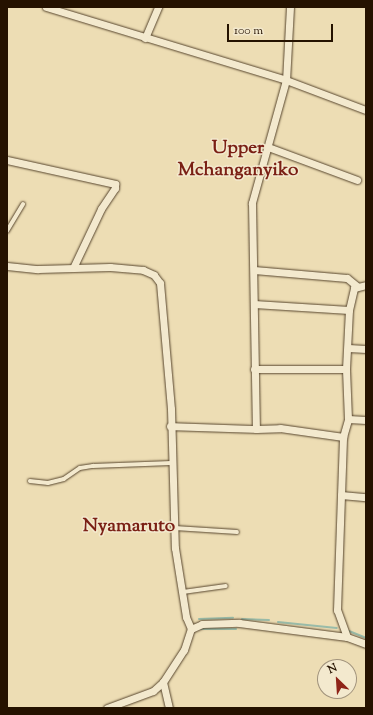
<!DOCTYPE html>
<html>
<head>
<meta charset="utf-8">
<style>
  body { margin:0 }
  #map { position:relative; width:373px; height:715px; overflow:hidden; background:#edddb4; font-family:"Sorts Mill Goudy",serif }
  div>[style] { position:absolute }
  .stream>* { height:2px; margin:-1px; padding:0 1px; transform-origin:1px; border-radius:1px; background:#9abca9 }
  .roads { filter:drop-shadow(0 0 1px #57452d) drop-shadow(0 0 1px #57452d) }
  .service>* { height:3.5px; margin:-1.75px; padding:0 1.75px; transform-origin:1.75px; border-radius:1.75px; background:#f3e9ce }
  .minor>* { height:7px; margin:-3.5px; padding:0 3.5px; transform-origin:3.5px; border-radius:3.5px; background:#f3e9ce }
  span { translate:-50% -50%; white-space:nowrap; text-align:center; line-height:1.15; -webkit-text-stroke:3px #f3e9ce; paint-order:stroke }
  .quarter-label { font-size:19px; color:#7a1f14; font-weight:700 }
  .frame { position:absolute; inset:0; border:8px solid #251200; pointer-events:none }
  .north { position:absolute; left:317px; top:659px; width:40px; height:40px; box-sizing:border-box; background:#f3e9ce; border:1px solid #a1937c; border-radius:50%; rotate:335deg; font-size:11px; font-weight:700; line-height:16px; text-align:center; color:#251200 }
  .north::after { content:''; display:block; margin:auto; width:14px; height:18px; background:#8f2418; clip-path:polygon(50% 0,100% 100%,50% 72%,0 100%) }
  .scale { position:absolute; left:227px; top:24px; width:106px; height:18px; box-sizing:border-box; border:2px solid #251200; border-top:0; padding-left:5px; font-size:12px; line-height:14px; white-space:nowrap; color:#251200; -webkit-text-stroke:3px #f3e9ce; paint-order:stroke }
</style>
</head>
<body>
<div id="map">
  <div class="stream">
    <i style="left:199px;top:619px;width:34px;rotate:-2deg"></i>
    <i style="left:242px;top:619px;width:27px;rotate:2deg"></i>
    <i style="left:278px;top:622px;width:59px;rotate:5.8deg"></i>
    <i style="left:200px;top:629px;width:36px"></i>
    <i style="left:349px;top:631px;width:18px;rotate:22deg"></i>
  </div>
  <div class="roads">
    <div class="service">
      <i style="left:7px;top:231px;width:31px;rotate:-59deg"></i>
      <i style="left:30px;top:481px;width:18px;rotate:6deg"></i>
      <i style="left:48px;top:483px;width:16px;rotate:-14deg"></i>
      <i style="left:64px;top:479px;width:19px;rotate:-35deg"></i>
      <i style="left:80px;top:468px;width:13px;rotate:-9deg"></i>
      <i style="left:93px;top:466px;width:78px;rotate:-2.2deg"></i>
      <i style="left:175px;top:528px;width:62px;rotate:3.7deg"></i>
      <i style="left:183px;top:592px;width:43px;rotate:-7.9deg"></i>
    </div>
    <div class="minor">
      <i style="left:46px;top:7px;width:251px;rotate:16.9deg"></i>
      <i style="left:286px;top:80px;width:85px;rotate:20.6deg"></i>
      <i style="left:290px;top:7px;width:73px;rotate:93.1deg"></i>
      <i style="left:286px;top:80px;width:128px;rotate:105.5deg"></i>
      <i style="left:252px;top:203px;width:226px;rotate:89deg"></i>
      <i style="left:256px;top:429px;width:24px;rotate:-2deg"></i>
      <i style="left:280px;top:428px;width:64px;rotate:8.1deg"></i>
      <i style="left:145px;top:38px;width:34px;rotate:-67deg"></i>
      <i style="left:268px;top:147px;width:95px;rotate:20.3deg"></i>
      <i style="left:7px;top:160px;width:111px;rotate:12.5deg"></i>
      <i style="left:115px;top:184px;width:4px;rotate:90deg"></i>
      <i style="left:115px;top:188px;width:25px;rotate:124deg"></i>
      <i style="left:101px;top:209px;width:65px;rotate:115.4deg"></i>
      <i style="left:7px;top:266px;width:31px;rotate:6deg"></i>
      <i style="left:38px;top:269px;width:72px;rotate:-1.6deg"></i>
      <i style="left:110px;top:267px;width:33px;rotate:5deg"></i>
      <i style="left:143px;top:270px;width:12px;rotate:24deg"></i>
      <i style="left:154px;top:275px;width:10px;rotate:53deg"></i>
      <i style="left:160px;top:283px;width:126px;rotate:85deg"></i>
      <i style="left:171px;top:409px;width:139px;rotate:88.4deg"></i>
      <i style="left:175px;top:548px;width:70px;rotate:80.9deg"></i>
      <i style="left:186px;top:617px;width:13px;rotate:67deg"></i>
      <i style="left:254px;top:270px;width:93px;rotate:4.9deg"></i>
      <i style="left:347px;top:278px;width:13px;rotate:39deg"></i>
      <i style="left:254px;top:304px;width:95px;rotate:3.6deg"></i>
      <i style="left:349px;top:310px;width:23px;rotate:-77deg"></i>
      <i style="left:354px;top:288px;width:12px;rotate:-14deg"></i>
      <i style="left:348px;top:348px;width:18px;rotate:3deg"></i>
      <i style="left:254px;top:369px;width:92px"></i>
      <i style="left:348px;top:419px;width:50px;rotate:-92.3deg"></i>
      <i style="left:346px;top:369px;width:59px;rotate:-87.1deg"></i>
      <i style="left:170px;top:426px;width:86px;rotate:2deg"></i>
      <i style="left:341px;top:495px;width:25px;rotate:5deg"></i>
      <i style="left:347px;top:637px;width:29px;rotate:-110deg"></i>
      <i style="left:337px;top:610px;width:173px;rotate:-88deg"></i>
      <i style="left:343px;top:437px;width:19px;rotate:-74deg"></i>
      <i style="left:348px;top:419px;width:18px;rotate:3deg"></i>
      <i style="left:163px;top:682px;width:27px;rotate:77deg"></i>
      <i style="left:107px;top:708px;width:49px;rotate:-20.3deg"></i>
      <i style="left:153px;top:691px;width:13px;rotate:-42deg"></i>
      <i style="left:163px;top:682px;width:38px;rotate:-57deg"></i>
      <i style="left:184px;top:650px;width:22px;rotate:-72deg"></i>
      <i style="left:191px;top:629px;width:12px;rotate:-24deg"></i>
      <i style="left:202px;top:624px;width:37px;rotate:-2deg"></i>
      <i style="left:239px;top:623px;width:109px;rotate:7.4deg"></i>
      <i style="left:347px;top:637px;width:20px;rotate:20deg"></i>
    </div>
  </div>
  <div class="quarter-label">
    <span style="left:238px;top:160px">Upper<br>Mchanganyiko</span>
    <span style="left:129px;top:527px">Nyamaruto</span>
  </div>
  <div class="frame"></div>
  <div class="north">N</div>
  <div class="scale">100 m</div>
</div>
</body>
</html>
